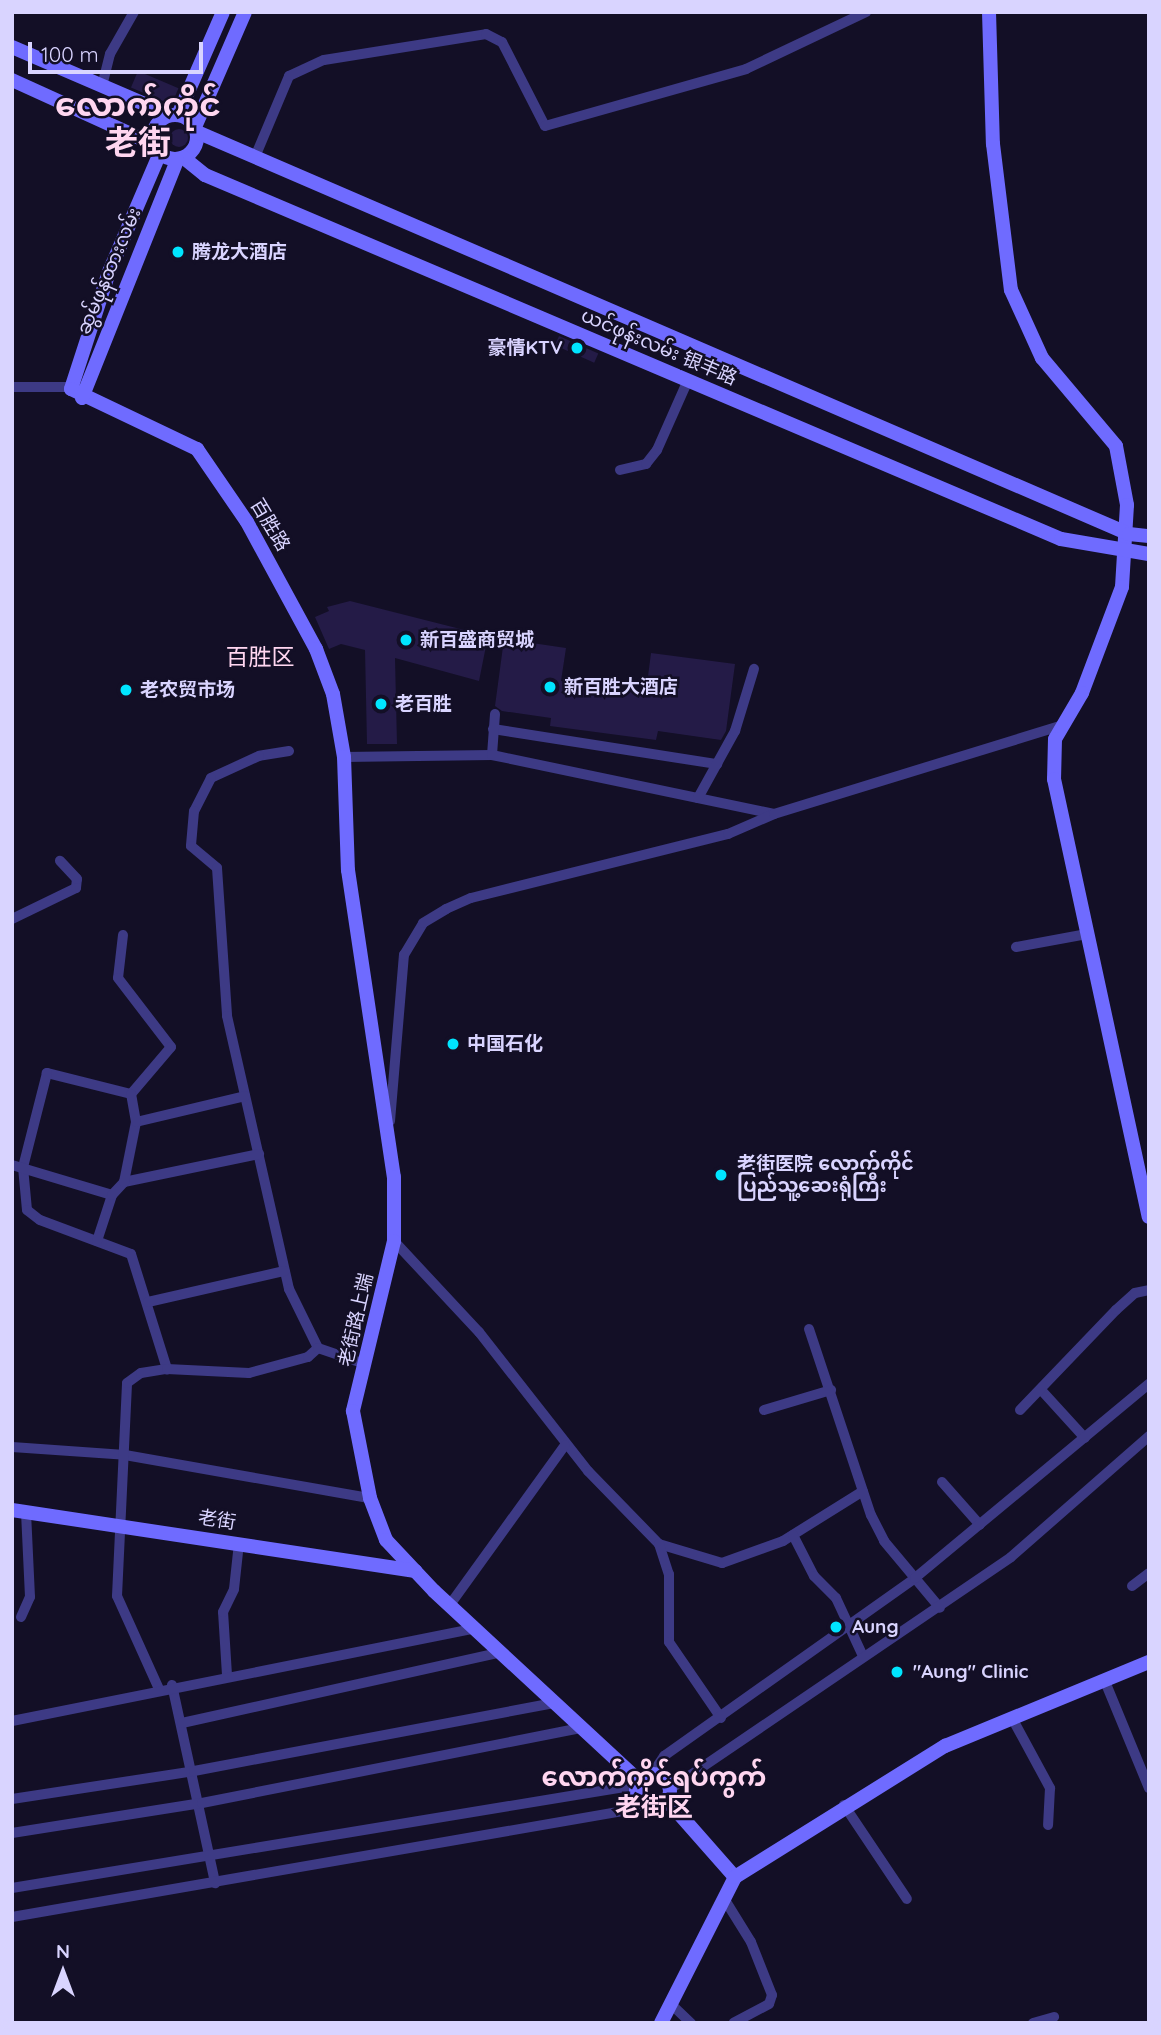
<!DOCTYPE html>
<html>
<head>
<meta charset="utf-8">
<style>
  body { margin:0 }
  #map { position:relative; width:1161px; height:2035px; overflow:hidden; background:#130f26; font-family:Quicksand,"Noto Sans SC","Noto Sans Myanmar",sans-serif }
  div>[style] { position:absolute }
  .building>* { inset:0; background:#241b47; transform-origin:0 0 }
  .round { border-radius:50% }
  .street>* { height:10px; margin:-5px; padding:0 5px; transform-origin:5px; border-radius:5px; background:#3d3a85 }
  .secondary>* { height:14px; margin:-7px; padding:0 7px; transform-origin:7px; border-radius:7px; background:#6f6bff }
  .secondary>.ring { margin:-7px; padding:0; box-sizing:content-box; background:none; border:14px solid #6f6bff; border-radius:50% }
  .dots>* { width:19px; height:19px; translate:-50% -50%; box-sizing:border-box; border:4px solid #130f26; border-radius:50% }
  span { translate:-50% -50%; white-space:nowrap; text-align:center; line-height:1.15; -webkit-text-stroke:5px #130f26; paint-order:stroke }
  .poi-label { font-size:19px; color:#d9d4ff; font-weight:700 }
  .left { translate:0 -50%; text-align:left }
  .right { translate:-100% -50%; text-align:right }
  .street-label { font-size:19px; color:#d9d4ff }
  .quarter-label { font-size:23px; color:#ffd6f0 }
  .district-label { font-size:26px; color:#ffd6f0; font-weight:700 }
  .town-label { font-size:33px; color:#ffd6f0; font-weight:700 }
  .frame { position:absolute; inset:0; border:14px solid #d9d4ff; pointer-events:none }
  .north { position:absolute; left:28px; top:1937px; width:70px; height:70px; -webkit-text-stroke:5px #130f26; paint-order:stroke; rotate:0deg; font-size:19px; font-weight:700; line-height:28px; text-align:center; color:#d9d4ff }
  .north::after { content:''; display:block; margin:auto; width:24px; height:32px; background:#d9d4ff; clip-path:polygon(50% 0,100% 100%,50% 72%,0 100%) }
  .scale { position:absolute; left:28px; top:42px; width:175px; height:32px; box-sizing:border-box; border:4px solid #d9d4ff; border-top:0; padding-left:9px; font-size:21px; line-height:24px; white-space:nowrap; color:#d9d4ff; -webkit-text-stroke:5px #130f26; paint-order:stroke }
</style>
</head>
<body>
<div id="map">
  <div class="building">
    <i style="left:138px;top:71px;width:44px;height:18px;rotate:23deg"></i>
    <i class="round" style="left:170px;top:129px;width:18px;height:18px"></i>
    <i style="left:559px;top:336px;width:43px;height:10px;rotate:24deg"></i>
    <i style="clip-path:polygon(350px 601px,488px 636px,479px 681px,395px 658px,397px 744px,367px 744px,365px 650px,341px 644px,329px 649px,315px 617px,329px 611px,327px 607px)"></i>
    <i style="clip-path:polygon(504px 639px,566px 648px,561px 681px,646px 692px,651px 653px,735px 664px,726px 731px,721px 740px,658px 731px,656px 740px,550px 726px,551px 718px,502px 711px,495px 706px)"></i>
  </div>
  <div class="street">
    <i style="left:102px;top:86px;width:33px;rotate:-76deg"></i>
    <i style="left:110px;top:54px;width:48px;rotate:-60.3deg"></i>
    <i style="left:255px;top:157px;width:88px;rotate:-67.2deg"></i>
    <i style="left:289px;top:76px;width:38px;rotate:-25deg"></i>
    <i style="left:324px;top:60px;width:164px;rotate:-9.1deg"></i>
    <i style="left:486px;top:34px;width:18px;rotate:27deg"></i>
    <i style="left:502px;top:42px;width:94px;rotate:62.9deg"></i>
    <i style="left:545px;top:126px;width:209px;rotate:-15.8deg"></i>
    <i style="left:746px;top:69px;width:133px;rotate:-25.4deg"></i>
    <i style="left:12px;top:387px;width:64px"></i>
    <i style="left:620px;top:470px;width:27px;rotate:-13deg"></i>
    <i style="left:646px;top:464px;width:18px;rotate:-52deg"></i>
    <i style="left:657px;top:450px;width:77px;rotate:-66.1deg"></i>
    <i style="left:493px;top:729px;width:227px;rotate:8.9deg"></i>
    <i style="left:289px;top:751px;width:30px;rotate:171deg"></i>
    <i style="left:259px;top:756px;width:53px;rotate:155.4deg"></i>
    <i style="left:211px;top:778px;width:37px;rotate:117deg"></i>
    <i style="left:194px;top:811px;width:35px;rotate:95deg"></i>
    <i style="left:191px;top:846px;width:34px;rotate:40deg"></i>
    <i style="left:217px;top:868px;width:148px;rotate:86.1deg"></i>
    <i style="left:227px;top:1016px;width:280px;rotate:77.2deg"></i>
    <i style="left:289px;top:1289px;width:66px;rotate:63.8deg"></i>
    <i style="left:492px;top:755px;width:41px;rotate:-85.8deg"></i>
    <i style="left:344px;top:757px;width:148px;rotate:-0.8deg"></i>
    <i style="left:492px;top:755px;width:288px;rotate:11.8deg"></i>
    <i style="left:698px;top:798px;width:77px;rotate:-61.1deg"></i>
    <i style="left:735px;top:731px;width:65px;rotate:-73deg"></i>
    <i style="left:12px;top:919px;width:71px;rotate:-25.8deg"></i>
    <i style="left:76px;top:888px;width:9px;rotate:-84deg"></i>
    <i style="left:77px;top:879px;width:25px;rotate:-133deg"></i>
    <i style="left:123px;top:935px;width:43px;rotate:96.6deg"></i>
    <i style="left:118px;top:978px;width:87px;rotate:52.5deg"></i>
    <i style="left:171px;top:1047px;width:62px;rotate:130.4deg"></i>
    <i style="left:1016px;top:947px;width:72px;rotate:-10.4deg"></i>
    <i style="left:131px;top:1094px;width:87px;rotate:-166deg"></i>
    <i style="left:47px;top:1073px;width:97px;rotate:104.3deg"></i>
    <i style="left:23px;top:1167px;width:43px;rotate:84.7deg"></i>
    <i style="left:27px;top:1210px;width:16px;rotate:38deg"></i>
    <i style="left:40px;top:1220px;width:97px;rotate:20.5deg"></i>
    <i style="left:131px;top:1254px;width:121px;rotate:72.6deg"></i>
    <i style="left:390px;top:1121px;width:167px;rotate:-85.2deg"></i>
    <i style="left:404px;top:955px;width:37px;rotate:-59deg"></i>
    <i style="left:423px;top:923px;width:27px;rotate:-31deg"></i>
    <i style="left:446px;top:909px;width:27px;rotate:-24deg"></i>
    <i style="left:471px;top:898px;width:265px;rotate:-14deg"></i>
    <i style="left:728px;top:834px;width:50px;rotate:-23.5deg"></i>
    <i style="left:774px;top:814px;width:299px;rotate:-17.1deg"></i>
    <i style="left:136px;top:1122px;width:112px;rotate:-13.4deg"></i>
    <i style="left:12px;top:1165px;width:104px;rotate:16.7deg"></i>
    <i style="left:124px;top:1182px;width:138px;rotate:-11.7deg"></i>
    <i style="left:97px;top:1241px;width:48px;rotate:-71.9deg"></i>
    <i style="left:112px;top:1195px;width:18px;rotate:-47deg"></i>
    <i style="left:124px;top:1182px;width:61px;rotate:-78.7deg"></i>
    <i style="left:136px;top:1122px;width:28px;rotate:-100deg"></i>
    <i style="left:394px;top:1241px;width:125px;rotate:47deg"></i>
    <i style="left:479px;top:1332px;width:177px;rotate:51.9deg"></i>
    <i style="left:588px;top:1471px;width:102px;rotate:45.8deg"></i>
    <i style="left:659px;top:1544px;width:66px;rotate:16.8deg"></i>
    <i style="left:722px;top:1563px;width:65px;rotate:-19.8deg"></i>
    <i style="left:783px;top:1541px;width:94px;rotate:-32deg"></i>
    <i style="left:148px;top:1302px;width:140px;rotate:-12.8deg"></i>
    <i style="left:809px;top:1329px;width:196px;rotate:71.6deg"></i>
    <i style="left:871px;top:1515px;width:29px;rotate:63deg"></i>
    <i style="left:884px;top:1541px;width:87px;rotate:50.1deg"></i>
    <i style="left:1043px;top:1392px;width:62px;rotate:47.6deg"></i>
    <i style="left:764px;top:1410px;width:70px;rotate:-16.6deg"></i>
    <i style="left:1020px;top:1410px;width:139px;rotate:-46.2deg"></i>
    <i style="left:1116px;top:1310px;width:25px;rotate:-42deg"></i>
    <i style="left:1135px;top:1293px;width:14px;rotate:-12deg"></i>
    <i style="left:12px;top:1447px;width:113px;rotate:4deg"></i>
    <i style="left:125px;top:1455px;width:249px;rotate:10deg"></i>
    <i style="left:942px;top:1482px;width:57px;rotate:48.5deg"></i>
    <i style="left:793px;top:1535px;width:46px;rotate:62.9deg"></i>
    <i style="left:814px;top:1576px;width:31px;rotate:45deg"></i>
    <i style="left:836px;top:1598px;width:62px;rotate:65.1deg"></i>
    <i style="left:659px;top:1544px;width:32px;rotate:72deg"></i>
    <i style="left:669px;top:1574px;width:68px;rotate:90deg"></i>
    <i style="left:669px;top:1642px;width:92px;rotate:55.6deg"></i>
    <i style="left:1132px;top:1586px;width:21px;rotate:-37deg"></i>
    <i style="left:449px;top:1606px;width:198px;rotate:-54.2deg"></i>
    <i style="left:21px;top:1617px;width:22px;rotate:-66deg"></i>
    <i style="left:30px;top:1597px;width:85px;rotate:-92.7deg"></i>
    <i style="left:227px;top:1675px;width:63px;rotate:-93.6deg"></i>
    <i style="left:223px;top:1612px;width:25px;rotate:-64deg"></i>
    <i style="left:234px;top:1589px;width:46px;rotate:-83.8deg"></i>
    <i style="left:1104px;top:1679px;width:118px;rotate:67.6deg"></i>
    <i style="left:172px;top:1685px;width:203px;rotate:77.7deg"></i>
    <i style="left:159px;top:1689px;width:102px;rotate:-114.3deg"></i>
    <i style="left:117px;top:1596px;width:213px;rotate:-87.3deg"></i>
    <i style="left:127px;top:1383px;width:17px;rotate:-36deg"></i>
    <i style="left:141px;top:1373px;width:26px;rotate:-9deg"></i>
    <i style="left:167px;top:1369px;width:82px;rotate:2.8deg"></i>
    <i style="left:249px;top:1373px;width:61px;rotate:-15.2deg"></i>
    <i style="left:308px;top:1357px;width:13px;rotate:-42deg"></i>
    <i style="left:318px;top:1348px;width:50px;rotate:18.8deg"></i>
    <i style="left:1012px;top:1718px;width:80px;rotate:61.5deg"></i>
    <i style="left:1050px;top:1788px;width:37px;rotate:93deg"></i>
    <i style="left:12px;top:1721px;width:471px;rotate:-11.3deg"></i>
    <i style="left:182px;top:1723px;width:324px;rotate:-12.5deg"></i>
    <i style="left:652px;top:1774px;width:22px;rotate:-56deg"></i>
    <i style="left:664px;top:1756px;width:308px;rotate:-35.3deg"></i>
    <i style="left:915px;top:1578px;width:304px;rotate:-39.7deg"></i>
    <i style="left:670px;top:1789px;width:412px;rotate:-34.2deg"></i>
    <i style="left:1011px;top:1557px;width:184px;rotate:-41.2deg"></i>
    <i style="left:12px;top:1799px;width:184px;rotate:-8.7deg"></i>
    <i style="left:194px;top:1771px;width:365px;rotate:-10.7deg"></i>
    <i style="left:844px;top:1805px;width:113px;rotate:56.2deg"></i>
    <i style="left:12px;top:1833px;width:192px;rotate:-9deg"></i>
    <i style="left:202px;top:1803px;width:386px;rotate:-11.2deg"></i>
    <i style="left:12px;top:1888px;width:633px;rotate:-9.36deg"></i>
    <i style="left:725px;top:1900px;width:49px;rotate:58.2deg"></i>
    <i style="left:751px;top:1942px;width:57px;rotate:68.4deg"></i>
    <i style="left:772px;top:1995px;width:9px;rotate:108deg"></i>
    <i style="left:769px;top:2004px;width:40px;rotate:152deg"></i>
    <i style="left:12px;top:1917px;width:643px;rotate:-9.84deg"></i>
    <i style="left:671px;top:2004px;width:28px;rotate:44deg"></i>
    <i style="left:1033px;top:2023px;width:22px;rotate:-16deg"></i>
  </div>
  <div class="secondary">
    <i style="left:989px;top:12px;width:132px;rotate:88.3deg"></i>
    <i style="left:993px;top:144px;width:147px;rotate:83deg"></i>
    <i style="left:1011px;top:290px;width:75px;rotate:65.5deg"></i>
    <i style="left:1042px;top:358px;width:115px;rotate:49.9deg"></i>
    <i style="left:1116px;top:446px;width:60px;rotate:79.4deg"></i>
    <i style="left:1127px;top:505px;width:82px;rotate:93.5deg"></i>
    <i style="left:1122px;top:587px;width:113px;rotate:110.7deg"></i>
    <i style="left:1082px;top:693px;width:53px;rotate:120.4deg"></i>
    <i style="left:1055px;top:739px;width:40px;rotate:91.4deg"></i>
    <i style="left:1054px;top:779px;width:448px;rotate:77.8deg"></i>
    <i style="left:12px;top:47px;width:172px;rotate:23.3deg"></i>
    <i style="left:12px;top:80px;width:155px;rotate:24.4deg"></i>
    <i class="ring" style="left:153px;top:115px;width:30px;height:30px"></i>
    <i style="left:178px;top:115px;width:112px;rotate:-66.4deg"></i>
    <i style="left:195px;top:127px;width:125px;rotate:-66.5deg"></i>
    <i style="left:197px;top:132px;width:1015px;rotate:23.33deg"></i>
    <i style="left:1129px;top:534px;width:20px;rotate:6deg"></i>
    <i style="left:160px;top:153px;width:129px;rotate:113.2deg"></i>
    <i style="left:109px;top:272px;width:123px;rotate:108deg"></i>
    <i style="left:71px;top:389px;width:140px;rotate:25.5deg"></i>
    <i style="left:197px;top:449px;width:88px;rotate:55.6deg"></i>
    <i style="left:247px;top:522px;width:145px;rotate:61.5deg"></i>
    <i style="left:316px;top:649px;width:48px;rotate:69.3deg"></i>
    <i style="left:333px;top:694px;width:64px;rotate:80.1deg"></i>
    <i style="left:344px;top:757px;width:113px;rotate:88deg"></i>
    <i style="left:348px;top:870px;width:310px;rotate:81.5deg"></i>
    <i style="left:394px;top:1177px;width:64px;rotate:90deg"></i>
    <i style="left:394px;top:1241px;width:175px;rotate:103.6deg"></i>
    <i style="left:353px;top:1411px;width:89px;rotate:78.9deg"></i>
    <i style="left:370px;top:1498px;width:45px;rotate:69.1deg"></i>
    <i style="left:386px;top:1540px;width:70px;rotate:46.7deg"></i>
    <i style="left:434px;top:1591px;width:280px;rotate:42.8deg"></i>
    <i style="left:184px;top:158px;width:27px;rotate:39deg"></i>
    <i style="left:205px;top:175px;width:930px;rotate:23.04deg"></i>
    <i style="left:1061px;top:539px;width:89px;rotate:9.7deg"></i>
    <i style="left:82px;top:398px;width:256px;rotate:-68.2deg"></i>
    <i style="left:12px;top:1510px;width:408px;rotate:8.6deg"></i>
    <i class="ring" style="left:636px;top:1774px;width:20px;height:20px"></i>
    <i style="left:667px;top:1800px;width:103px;rotate:48.6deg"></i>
    <i style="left:661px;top:2023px;width:164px;rotate:-63.1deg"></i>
    <i style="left:735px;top:1877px;width:248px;rotate:-32deg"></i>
    <i style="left:945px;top:1746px;width:221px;rotate:-22.4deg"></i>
  </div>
  <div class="dots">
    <i style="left:178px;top:252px;background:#00e5ff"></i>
    <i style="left:577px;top:348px;background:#00e5ff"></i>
    <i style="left:406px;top:640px;background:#00e5ff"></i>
    <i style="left:550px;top:687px;background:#00e5ff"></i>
    <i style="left:126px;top:690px;background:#00e5ff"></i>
    <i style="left:381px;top:704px;background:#00e5ff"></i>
    <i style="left:453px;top:1044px;background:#00e5ff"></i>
    <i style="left:721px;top:1175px;background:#00e5ff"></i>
    <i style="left:836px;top:1627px;background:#00e5ff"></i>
    <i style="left:897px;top:1672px;background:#00e5ff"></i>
  </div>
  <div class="poi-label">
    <span class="left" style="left:192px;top:252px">腾龙大酒店</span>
    <span class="right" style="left:563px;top:348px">豪情KTV</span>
    <span class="left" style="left:420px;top:640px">新百盛商贸城</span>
    <span class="left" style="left:564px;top:687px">新百胜大酒店</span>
    <span class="left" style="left:140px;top:690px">老农贸市场</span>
    <span class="left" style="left:395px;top:704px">老百胜</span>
    <span class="left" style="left:467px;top:1044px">中国石化</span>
    <span class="left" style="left:737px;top:1175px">老街医院 လောက်ကိုင်<br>ပြည်သူ့ဆေးရုံကြီး</span>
    <span class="left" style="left:852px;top:1627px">Aung</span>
    <span class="left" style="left:913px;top:1672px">"Aung" Clinic</span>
  </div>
  <div class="street-label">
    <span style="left:109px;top:271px;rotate:-67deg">ဆွမ်ဖုန်ထားလမ်း</span>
    <span style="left:659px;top:347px;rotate:23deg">ယင်ဖုန်းလမ်း 银丰路</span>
    <span style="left:270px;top:525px;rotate:59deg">百胜路</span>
    <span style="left:356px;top:1320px;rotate:-77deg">老街路上端</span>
    <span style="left:217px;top:1520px;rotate:9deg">老街</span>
  </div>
  <div class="quarter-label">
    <span style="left:260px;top:657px">百胜区</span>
  </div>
  <div class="district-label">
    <span style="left:654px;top:1792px">လောက်ကိုင်ရပ်ကွက်<br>老街区</span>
  </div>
  <div class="town-label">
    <span style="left:138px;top:123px">လောက်ကိုင်<br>老街</span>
  </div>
  <div class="frame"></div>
  <div class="north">N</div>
  <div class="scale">100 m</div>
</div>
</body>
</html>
